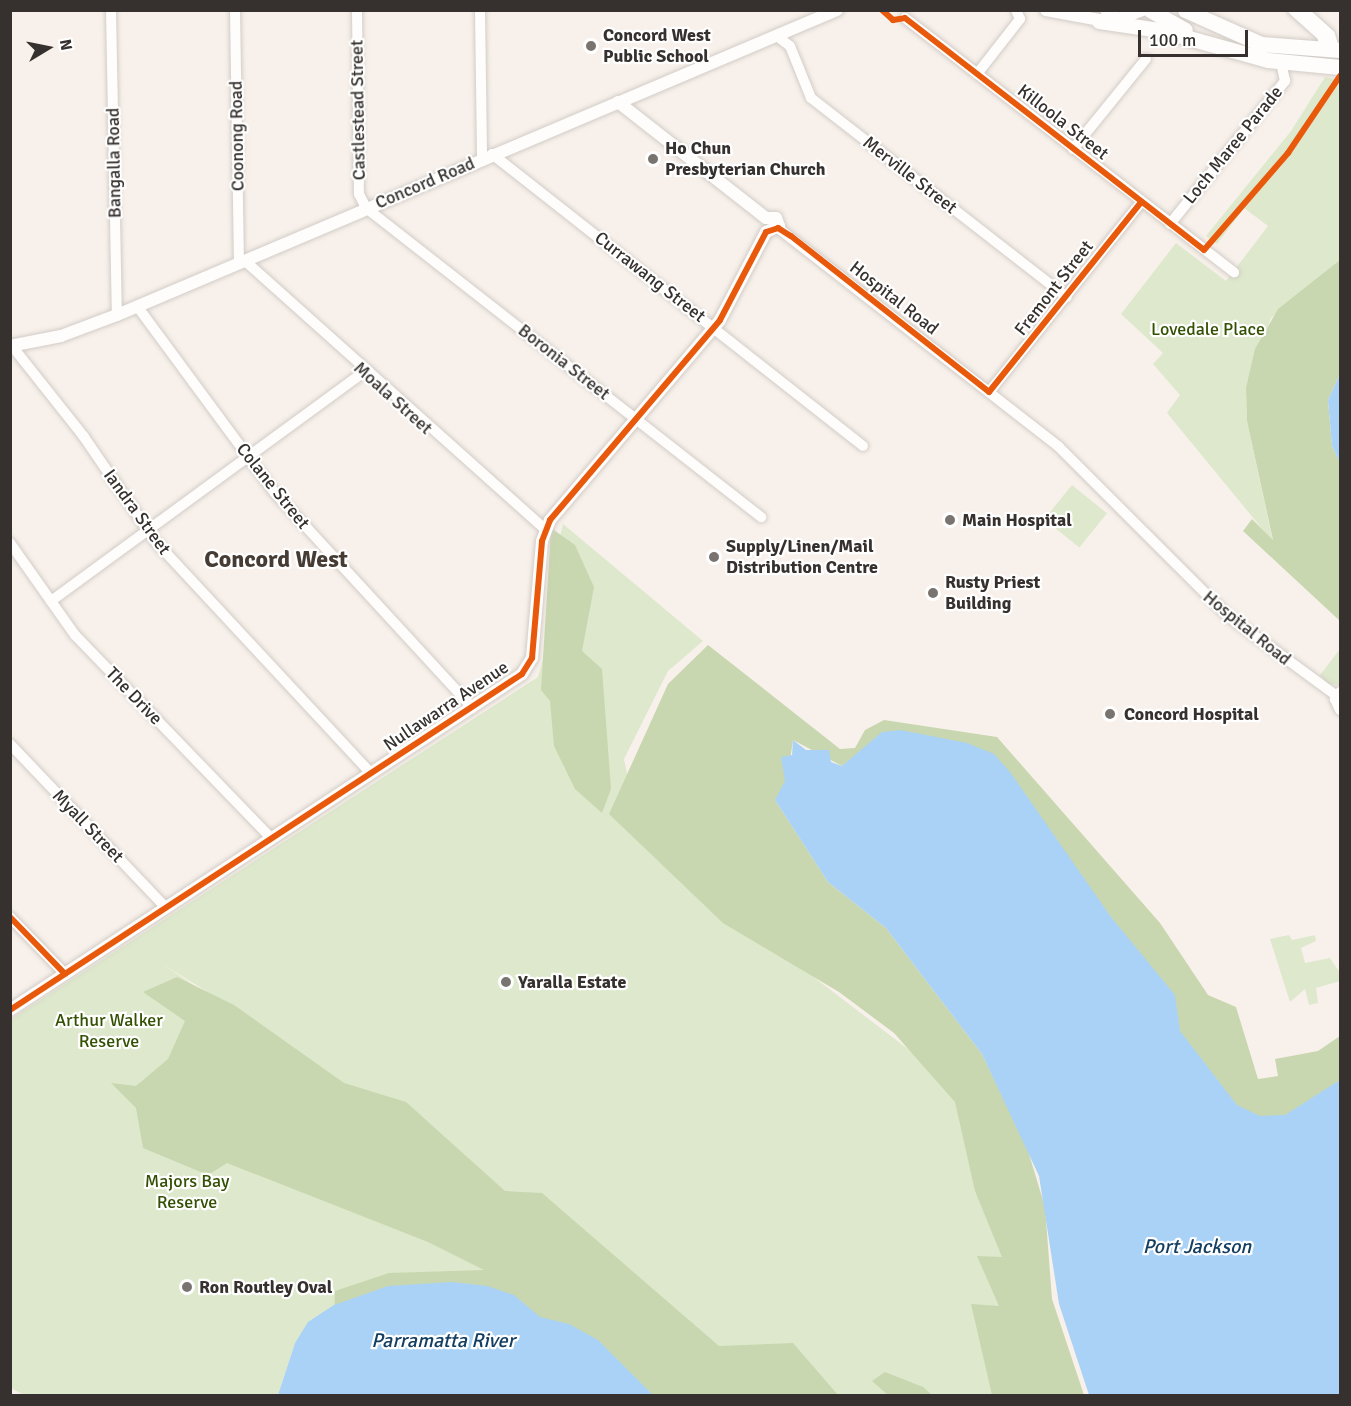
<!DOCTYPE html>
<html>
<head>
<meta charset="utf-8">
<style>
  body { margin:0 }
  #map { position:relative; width:1351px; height:1406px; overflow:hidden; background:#f8f1eb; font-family:Signika,sans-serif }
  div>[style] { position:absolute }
  .green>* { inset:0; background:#dee8cc; transform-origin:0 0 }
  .forest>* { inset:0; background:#c8d7af }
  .water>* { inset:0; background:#aad2f6 }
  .roads { filter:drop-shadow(0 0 2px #d2ccc7) drop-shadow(0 0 2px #d2ccc7) }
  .minor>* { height:10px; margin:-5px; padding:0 5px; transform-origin:5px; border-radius:5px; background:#fefdfc }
  .major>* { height:12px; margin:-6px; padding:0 6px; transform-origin:6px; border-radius:6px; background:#fefdfc }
  .highway>* { height:15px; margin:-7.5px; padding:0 7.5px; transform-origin:7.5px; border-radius:7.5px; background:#fefdfc }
  .cycleway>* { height:6px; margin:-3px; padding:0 3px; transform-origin:3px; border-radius:3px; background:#e8590c }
  .dots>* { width:16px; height:16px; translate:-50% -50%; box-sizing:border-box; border:3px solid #fff; border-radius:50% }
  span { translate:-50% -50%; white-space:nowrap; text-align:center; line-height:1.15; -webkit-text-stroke:4.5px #fff; paint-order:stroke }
  .poi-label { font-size:18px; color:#36312e; font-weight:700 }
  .left { translate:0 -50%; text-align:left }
  .street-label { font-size:18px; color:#36312e }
  .park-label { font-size:18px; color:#335003 }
  .water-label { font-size:20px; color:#143f62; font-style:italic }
  .district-label { font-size:24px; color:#463c34; font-weight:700 }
  .frame { position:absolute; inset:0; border:12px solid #36312e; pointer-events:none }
  .north { position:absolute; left:18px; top:18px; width:60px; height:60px; -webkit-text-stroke:4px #fff; paint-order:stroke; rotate:80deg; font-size:16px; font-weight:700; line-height:24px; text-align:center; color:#36312e }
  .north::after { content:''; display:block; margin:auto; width:21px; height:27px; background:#36312e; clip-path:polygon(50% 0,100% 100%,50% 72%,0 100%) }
  .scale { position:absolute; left:1138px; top:30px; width:110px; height:27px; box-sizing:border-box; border:3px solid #36312e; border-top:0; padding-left:8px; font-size:18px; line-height:21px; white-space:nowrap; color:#36312e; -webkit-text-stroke:4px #fff; paint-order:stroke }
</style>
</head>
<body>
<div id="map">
  <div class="green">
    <i style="clip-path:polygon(1325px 77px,1340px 80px,1340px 260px,1271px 318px,1246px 388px,1247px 421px,1273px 542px,1167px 413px,1180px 395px,1153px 364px,1163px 353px,1121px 314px,1176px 243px,1226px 281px,1268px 226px,1244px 208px,1217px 244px,1206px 236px,1291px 131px)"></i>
    <i style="left:1072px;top:485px;width:45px;height:44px;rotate:39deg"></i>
    <i style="clip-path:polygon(evenodd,563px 524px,703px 641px,668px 671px,624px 759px,631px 792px,689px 882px,929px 1065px,971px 1109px,1059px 1395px,710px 1395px,295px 1343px,278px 1395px,26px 1396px,11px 1388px,11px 1019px,538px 677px,554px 619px,554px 560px,563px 524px,161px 963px,254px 1021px,339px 1083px,161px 963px)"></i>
    <i style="clip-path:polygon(1340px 649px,1340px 685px,1327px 684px,1320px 675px)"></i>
    <i style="clip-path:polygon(1289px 935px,1292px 940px,1315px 935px,1316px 941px,1301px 948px,1305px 963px,1330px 958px,1340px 973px,1340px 981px,1316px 988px,1318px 1003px,1309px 1005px,1305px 989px,1290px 1002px,1270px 939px)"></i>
  </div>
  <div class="forest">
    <i style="clip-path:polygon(1340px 260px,1340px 374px,1328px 400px,1332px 446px,1340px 463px,1340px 621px,1243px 531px,1252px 519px,1273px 540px,1247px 421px,1246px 388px,1255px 349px,1278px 309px)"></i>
    <i style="clip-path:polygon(551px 528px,575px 545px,594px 587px,582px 651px,602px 669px,611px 789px,602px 813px,575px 789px,554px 746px,550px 701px,541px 690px)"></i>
    <i style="clip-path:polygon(708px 645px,840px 749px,855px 748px,865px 730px,884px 720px,997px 737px,1160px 923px,1208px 995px,1236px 1007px,1258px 1079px,1278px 1076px,1275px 1059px,1318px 1051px,1340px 1036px,1340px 1092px,1277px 1127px,1230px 1110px,866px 747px,842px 766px,793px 740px,787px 782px,775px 800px,828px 882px,886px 928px,982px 1054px,1026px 1144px,1045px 1207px,1052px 1299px,1084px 1395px,992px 1395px,971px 1304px,999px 1306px,977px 1256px,1002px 1257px,975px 1191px,955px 1102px,894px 1033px,839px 992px,723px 923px,609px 814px,668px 684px)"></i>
    <i style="clip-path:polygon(177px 977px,234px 1005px,344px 1083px,406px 1102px,505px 1191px,542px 1193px,719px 1346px,793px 1343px,838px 1395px,613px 1395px,334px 1322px,335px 1291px,389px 1273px,484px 1270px,428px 1242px,227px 1163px,208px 1175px,143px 1148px,136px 1108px,111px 1083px,136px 1086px,168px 1059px,185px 1021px,143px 992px)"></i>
    <i style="clip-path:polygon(885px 1372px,923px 1387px,932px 1395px,888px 1395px,872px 1381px)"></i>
  </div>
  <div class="water">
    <i style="clip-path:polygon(1340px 374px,1340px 463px,1332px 446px,1328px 400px)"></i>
    <i style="clip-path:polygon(900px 730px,967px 743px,994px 754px,1010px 772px,1111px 917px,1175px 995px,1180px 1031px,1237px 1105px,1260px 1116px,1285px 1115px,1340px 1080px,1340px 1395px,1089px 1395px,1059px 1304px,1039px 1176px,982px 1054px,886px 928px,828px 882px,775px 800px,785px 781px,781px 757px,792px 755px,793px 740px,806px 750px,829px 750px,831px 762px,842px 766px,882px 732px)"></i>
    <i style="clip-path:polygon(452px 1282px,487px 1286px,514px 1295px,540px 1317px,569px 1324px,598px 1340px,653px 1395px,278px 1395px,295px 1343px,308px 1322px,334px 1305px,388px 1286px)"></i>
  </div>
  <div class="roads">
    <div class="minor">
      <i style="left:111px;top:10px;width:305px;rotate:88.9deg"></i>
      <i style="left:235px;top:10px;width:252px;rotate:89.1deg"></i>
      <i style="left:357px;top:10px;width:184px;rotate:89.4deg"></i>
      <i style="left:359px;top:194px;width:16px;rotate:63deg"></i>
      <i style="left:366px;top:208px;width:502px;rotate:38.04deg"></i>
      <i style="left:480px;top:10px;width:149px;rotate:89.2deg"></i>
      <i style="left:1293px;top:10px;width:39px;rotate:42deg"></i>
      <i style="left:1322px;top:36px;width:16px;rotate:75deg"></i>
      <i style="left:1307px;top:14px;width:31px;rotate:42deg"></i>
      <i style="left:1330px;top:35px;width:17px;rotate:73deg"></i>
      <i style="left:905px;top:18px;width:416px;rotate:37.7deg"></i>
      <i style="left:777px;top:36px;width:16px;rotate:38deg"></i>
      <i style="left:790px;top:46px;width:56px;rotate:68deg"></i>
      <i style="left:811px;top:98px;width:324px;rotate:37.9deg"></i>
      <i style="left:977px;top:74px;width:70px;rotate:-52deg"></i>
      <i style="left:1020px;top:19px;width:10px;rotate:-114deg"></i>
      <i style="left:1073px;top:149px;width:116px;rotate:-51deg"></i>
      <i style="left:492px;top:154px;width:472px;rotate:38.2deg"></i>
      <i style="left:1170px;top:224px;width:184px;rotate:-51.2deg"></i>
      <i style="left:1285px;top:81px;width:19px;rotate:-102deg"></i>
      <i style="left:778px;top:228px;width:356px;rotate:37.9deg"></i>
      <i style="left:1059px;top:447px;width:239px;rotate:45deg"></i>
      <i style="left:1228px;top:616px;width:135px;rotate:36.3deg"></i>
      <i style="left:244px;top:260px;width:405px;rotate:41.8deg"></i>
      <i style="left:137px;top:306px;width:232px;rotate:53.6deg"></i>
      <i style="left:275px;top:493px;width:292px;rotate:47.4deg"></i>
      <i style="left:12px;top:346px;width:116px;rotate:51.6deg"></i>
      <i style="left:84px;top:437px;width:127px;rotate:55.6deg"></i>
      <i style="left:156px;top:542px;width:316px;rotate:47.1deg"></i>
      <i style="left:989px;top:392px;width:243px;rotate:-51.3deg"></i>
      <i style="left:10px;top:543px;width:113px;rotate:54.8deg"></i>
      <i style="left:75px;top:635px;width:282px;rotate:46deg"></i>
      <i style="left:51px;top:601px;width:388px;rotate:-36.2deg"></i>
      <i style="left:1340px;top:692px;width:9px;rotate:126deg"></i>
      <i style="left:1335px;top:699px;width:12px;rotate:66deg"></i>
      <i style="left:10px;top:744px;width:226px;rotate:46.4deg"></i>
      <i style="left:10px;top:917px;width:79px;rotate:46deg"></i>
    </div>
    <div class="major">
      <i style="left:1046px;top:10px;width:66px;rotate:10.5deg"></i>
      <i style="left:1111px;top:22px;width:34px;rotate:-21deg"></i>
      <i style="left:1106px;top:10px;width:8px"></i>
      <i style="left:618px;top:102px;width:188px;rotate:38.1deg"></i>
      <i style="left:766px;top:218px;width:10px"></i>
      <i style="left:776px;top:218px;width:9px;rotate:69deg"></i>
      <i style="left:779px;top:226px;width:14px;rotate:155deg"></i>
      <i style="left:10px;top:346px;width:52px;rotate:-11.1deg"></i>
      <i style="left:61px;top:336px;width:60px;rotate:-20.6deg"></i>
      <i style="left:117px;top:315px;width:782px;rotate:-22.96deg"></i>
      <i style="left:10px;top:1010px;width:612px;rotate:-33.27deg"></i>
      <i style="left:522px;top:674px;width:19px;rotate:-58deg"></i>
      <i style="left:532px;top:658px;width:117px;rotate:-85.1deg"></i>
      <i style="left:542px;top:541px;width:22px;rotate:-69deg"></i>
      <i style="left:550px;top:520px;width:262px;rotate:-49.6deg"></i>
      <i style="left:720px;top:320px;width:99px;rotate:-62.4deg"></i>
    </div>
    <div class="highway">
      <i style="left:1150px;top:10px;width:40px;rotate:29.7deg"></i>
      <i style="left:1185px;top:10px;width:83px;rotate:24.1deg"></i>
      <i style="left:1261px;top:44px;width:79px;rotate:4.3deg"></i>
      <i style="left:1099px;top:21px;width:62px;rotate:8.4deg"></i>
      <i style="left:1160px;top:30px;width:112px;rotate:15.5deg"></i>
      <i style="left:1268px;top:60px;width:72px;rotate:5.6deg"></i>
    </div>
  </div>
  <div class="cycleway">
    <i style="left:882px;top:10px;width:15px;rotate:42deg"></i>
    <i style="left:893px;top:20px;width:12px;rotate:-9deg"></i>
    <i style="left:905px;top:18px;width:378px;rotate:37.8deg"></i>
    <i style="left:1204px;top:250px;width:128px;rotate:-49.1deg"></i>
    <i style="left:1288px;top:153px;width:93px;rotate:-56deg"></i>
    <i style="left:10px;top:917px;width:79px;rotate:46deg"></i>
    <i style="left:10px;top:1010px;width:612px;rotate:-33.27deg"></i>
    <i style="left:522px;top:674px;width:19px;rotate:-58deg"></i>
    <i style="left:532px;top:658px;width:117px;rotate:-85.1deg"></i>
    <i style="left:542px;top:541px;width:22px;rotate:-69deg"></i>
    <i style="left:550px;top:520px;width:262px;rotate:-49.6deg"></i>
    <i style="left:720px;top:320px;width:99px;rotate:-62.4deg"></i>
    <i style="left:766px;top:232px;width:13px;rotate:-18deg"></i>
    <i style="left:778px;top:228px;width:15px;rotate:32deg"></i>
    <i style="left:791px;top:236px;width:252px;rotate:38.2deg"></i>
    <i style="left:989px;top:392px;width:243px;rotate:-51.3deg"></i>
  </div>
  <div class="dots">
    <i style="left:591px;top:46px;background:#7a7470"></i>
    <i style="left:653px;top:159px;background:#7a7470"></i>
    <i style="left:950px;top:520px;background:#7a7470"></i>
    <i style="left:714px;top:557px;background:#7a7470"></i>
    <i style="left:933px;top:593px;background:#7a7470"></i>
    <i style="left:1110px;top:714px;background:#7a7470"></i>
    <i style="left:506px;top:982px;background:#7a7470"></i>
    <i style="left:187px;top:1287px;background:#7a7470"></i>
  </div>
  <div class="poi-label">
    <span class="left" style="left:603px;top:46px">Concord West<br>Public School</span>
    <span class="left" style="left:665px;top:159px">Ho Chun<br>Presbyterian Church</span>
    <span class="left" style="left:962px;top:520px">Main Hospital</span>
    <span class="left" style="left:726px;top:557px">Supply/Linen/Mail<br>Distribution Centre</span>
    <span class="left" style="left:945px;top:593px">Rusty Priest<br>Building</span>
    <span class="left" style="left:1124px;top:714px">Concord Hospital</span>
    <span class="left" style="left:518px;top:982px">Yaralla Estate</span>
    <span class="left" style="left:199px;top:1287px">Ron Routley Oval</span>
  </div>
  <div class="street-label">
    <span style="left:358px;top:110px;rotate:-91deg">Castlestead Street</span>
    <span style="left:1063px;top:122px;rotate:38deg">Killoola Street</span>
    <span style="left:237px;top:136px;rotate:-91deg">Coonong Road</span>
    <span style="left:1233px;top:145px;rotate:-51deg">Loch Maree Parade</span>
    <span style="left:114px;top:163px;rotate:-91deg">Bangalla Road</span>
    <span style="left:910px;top:175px;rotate:38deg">Merville Street</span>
    <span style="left:425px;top:183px;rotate:-23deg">Concord Road</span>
    <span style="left:650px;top:277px;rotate:38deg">Currawang Street</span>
    <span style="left:1054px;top:288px;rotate:-52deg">Fremont Street</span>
    <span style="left:894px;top:298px;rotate:38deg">Hospital Road</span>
    <span style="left:564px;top:362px;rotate:38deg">Boronia Street</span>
    <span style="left:393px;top:398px;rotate:42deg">Moala Street</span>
    <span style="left:273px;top:486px;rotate:51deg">Colane Street</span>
    <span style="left:137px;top:512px;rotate:54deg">Iandra Street</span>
    <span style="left:1247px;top:628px;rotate:39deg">Hospital Road</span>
    <span style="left:134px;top:696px;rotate:46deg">The Drive</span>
    <span style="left:446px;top:706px;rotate:-34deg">Nullawarra Avenue</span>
    <span style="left:88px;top:826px;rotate:46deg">Myall Street</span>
  </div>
  <div class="park-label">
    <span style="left:1208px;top:329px">Lovedale Place</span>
    <span style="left:109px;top:1031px">Arthur Walker<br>Reserve</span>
    <span style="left:187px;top:1192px">Majors Bay<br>Reserve</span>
  </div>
  <div class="water-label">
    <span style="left:1197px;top:1246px">Port Jackson</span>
    <span style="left:443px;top:1340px">Parramatta River</span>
  </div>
  <div class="district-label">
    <span style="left:276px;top:560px">Concord West</span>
  </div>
  <div class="frame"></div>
  <div class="north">N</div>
  <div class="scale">100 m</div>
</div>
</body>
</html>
